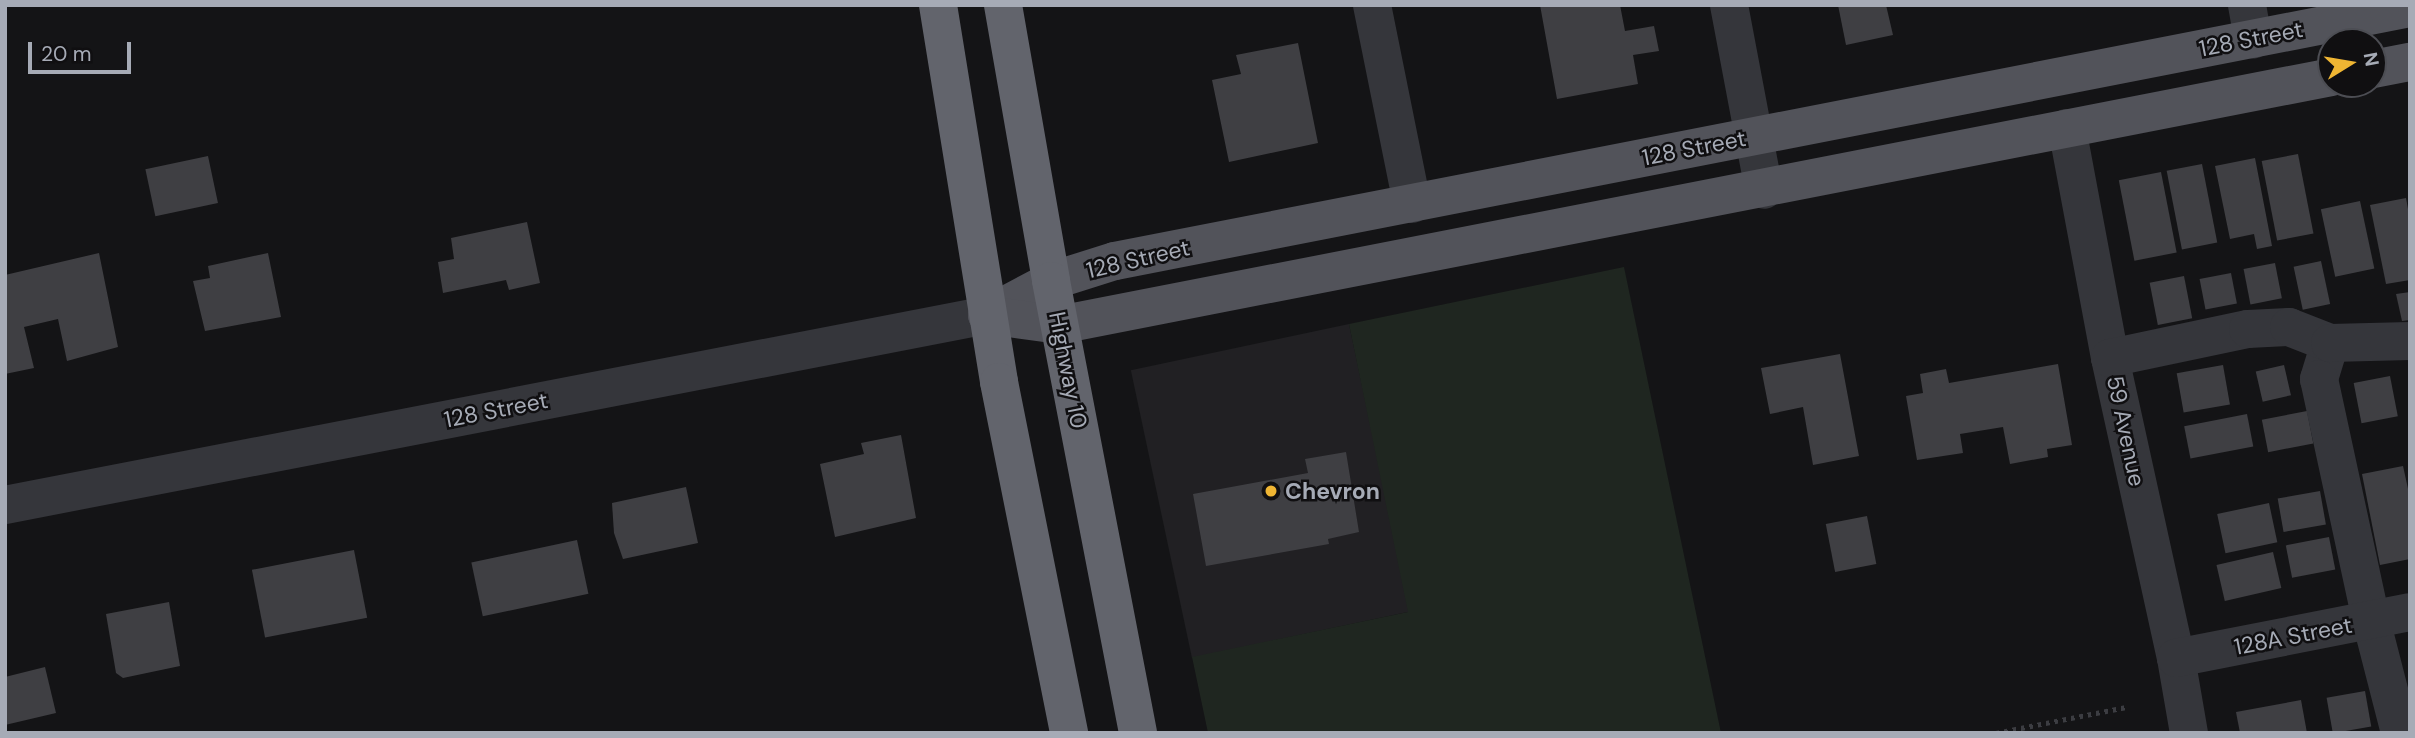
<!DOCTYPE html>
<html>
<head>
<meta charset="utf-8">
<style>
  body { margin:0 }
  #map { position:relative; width:2415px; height:738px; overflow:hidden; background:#141416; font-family:"DM Sans",sans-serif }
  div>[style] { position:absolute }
  .built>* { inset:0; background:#212023; transform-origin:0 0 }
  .green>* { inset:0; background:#1f2620 }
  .building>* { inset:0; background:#3f3f43; transform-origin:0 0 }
  .path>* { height:4.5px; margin-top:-2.25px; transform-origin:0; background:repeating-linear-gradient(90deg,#3c3d42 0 3.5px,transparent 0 8.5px) }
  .minor>* { height:38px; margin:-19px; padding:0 19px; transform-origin:19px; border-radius:19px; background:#35363b }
  .major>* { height:38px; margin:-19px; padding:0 19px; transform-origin:19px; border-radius:19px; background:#52535a }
  .highway>* { height:38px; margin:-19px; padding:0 19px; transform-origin:19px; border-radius:19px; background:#62646c }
  .dots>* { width:19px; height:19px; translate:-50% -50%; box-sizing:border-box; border:4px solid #100f11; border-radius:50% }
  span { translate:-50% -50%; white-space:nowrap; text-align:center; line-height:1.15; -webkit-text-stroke:5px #100f11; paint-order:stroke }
  .street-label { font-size:23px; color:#a6abb6 }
  .poi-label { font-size:23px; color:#a6abb6; font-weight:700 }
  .left { translate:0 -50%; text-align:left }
  .frame { position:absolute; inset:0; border:7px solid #a6abb6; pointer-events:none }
  .north { position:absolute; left:2317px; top:28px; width:70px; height:70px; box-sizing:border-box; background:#100f11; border:2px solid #4c4d53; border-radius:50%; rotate:79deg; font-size:19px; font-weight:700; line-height:28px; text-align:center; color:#a6abb6 }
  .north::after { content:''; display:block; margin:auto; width:24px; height:32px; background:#efb533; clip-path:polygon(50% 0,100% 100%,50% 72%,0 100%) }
  .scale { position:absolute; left:28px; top:42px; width:103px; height:32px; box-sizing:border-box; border:4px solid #a6abb6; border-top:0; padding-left:9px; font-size:21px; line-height:24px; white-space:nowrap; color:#a6abb6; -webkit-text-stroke:5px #100f11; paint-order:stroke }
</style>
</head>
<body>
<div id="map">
  <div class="built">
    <i style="left:1349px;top:324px;width:294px;height:223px;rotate:78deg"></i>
  </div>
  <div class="green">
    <i style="clip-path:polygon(1624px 267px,1721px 733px,1208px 733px,1192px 657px,1408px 612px,1349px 324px)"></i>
  </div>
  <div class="building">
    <i style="clip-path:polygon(1540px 5px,1620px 5px,1625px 31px,1654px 26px,1659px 51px,1633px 55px,1638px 84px,1557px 99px)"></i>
    <i style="clip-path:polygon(1838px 5px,1886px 5px,1893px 35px,1846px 45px)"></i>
    <i style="clip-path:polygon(1298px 43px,1318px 143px,1229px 162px,1212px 80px,1241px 74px,1236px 55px)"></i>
    <i style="left:2298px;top:154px;width:81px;height:37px;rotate:79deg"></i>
    <i style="left:208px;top:156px;width:48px;height:64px;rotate:78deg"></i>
    <i style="clip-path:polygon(2255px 158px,2272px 246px,2257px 249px,2254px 234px,2230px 239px,2215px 166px)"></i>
    <i style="left:2202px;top:164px;width:80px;height:36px;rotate:79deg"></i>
    <i style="left:2161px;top:172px;width:82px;height:43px;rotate:79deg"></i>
    <i style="clip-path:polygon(2406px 198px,2410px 220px,2410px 280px,2386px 284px,2370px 205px)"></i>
    <i style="left:2360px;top:201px;width:69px;height:40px;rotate:78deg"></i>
    <i style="clip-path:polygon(527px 222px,540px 283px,509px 290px,506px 280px,443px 293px,438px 262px,454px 259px,451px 238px)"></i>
    <i style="clip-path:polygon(99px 253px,118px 347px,67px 361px,58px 319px,24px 327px,34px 368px,5px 374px,5px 275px)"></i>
    <i style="clip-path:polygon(268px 253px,281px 317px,205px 331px,193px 281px,210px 278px,208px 266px)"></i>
    <i style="left:2321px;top:261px;width:44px;height:28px;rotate:78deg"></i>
    <i style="left:2275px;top:263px;width:36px;height:32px;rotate:79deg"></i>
    <i style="left:2231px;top:273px;width:31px;height:32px;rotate:79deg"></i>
    <i style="left:2184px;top:276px;width:43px;height:35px;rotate:79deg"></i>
    <i style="clip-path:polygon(2410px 292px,2410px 320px,2402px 321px,2396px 294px)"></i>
    <i style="clip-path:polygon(1840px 354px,1859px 456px,1813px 465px,1803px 407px,1770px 414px,1761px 368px)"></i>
    <i style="clip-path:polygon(2058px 364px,2072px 445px,2047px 449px,2048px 457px,2010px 464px,2003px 427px,1960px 434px,1963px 453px,1917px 460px,1906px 396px,1923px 393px,1920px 374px,1946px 369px,1949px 383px)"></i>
    <i style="left:2223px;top:365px;width:40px;height:47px;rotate:80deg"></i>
    <i style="left:2284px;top:365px;width:31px;height:29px;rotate:77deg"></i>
    <i style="left:2390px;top:376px;width:41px;height:37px;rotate:79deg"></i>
    <i style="left:2307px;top:411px;width:33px;height:46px;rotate:79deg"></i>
    <i style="left:2247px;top:414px;width:33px;height:64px;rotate:79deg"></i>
    <i style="clip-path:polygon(901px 435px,916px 518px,835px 537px,820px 464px,864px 454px,861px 443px)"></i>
    <i style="clip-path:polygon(1346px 452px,1359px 532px,1328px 539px,1329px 544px,1206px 566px,1193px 494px,1308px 473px,1305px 459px)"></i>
    <i style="clip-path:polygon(2403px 466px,2410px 498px,2410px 559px,2380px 565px,2362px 474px)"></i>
    <i style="clip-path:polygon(686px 487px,698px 543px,623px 559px,614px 533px,612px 503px)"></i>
    <i style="left:2320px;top:491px;width:34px;height:43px;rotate:80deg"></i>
    <i style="left:2269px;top:503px;width:40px;height:53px;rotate:78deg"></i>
    <i style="left:1867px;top:516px;width:49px;height:42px;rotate:79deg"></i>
    <i style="left:2329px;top:537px;width:33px;height:44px;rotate:79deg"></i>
    <i style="left:577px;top:540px;width:55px;height:108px;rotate:78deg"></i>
    <i style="left:354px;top:550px;width:69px;height:104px;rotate:79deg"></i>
    <i style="left:2273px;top:552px;width:37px;height:58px;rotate:77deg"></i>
    <i style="clip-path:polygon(169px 602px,180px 666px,123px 678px,116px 673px,106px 614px)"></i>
    <i style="clip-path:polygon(45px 667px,56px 713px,5px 725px,5px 677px)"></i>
    <i style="left:2365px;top:691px;width:36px;height:39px;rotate:80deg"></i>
    <i style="clip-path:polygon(2301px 700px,2307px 733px,2240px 733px,2236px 712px)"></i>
  </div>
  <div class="path">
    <i style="left:1996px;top:733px;width:133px;rotate:-11.3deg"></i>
  </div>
  <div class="minor">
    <i style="left:1372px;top:5px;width:203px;rotate:78.6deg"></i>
    <i style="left:1729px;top:5px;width:188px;rotate:79.3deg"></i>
    <i style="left:2247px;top:5px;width:35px;rotate:80deg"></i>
    <i style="left:2067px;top:128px;width:234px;rotate:79.4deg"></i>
    <i style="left:2110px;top:358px;width:307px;rotate:77.6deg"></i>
    <i style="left:2176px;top:658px;width:76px;rotate:80.2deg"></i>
    <i style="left:2330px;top:343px;width:38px;rotate:107deg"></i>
    <i style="left:2319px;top:379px;width:247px;rotate:77.8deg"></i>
    <i style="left:2371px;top:620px;width:117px;rotate:75.6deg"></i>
    <i style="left:2110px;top:358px;width:141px;rotate:-11.9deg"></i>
    <i style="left:2248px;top:329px;width:41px;rotate:-2.8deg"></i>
    <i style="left:2289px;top:327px;width:44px;rotate:21.3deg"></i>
    <i style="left:2330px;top:343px;width:80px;rotate:-1.4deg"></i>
    <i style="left:5px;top:505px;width:1000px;rotate:-10.95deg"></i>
    <i style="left:2176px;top:658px;width:238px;rotate:-11.1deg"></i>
  </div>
  <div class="major">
    <i style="left:2373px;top:69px;width:38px;rotate:-11deg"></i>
    <i style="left:987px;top:315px;width:72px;rotate:-28deg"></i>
    <i style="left:1051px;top:281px;width:67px;rotate:-17.4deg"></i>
    <i style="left:1115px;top:261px;width:1319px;rotate:-11.05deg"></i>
    <i style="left:987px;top:315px;width:73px;rotate:7.9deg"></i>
    <i style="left:1059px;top:325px;width:1296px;rotate:-11.03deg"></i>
  </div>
  <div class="highway">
    <i style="left:938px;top:5px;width:382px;rotate:80.8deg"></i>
    <i style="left:999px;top:382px;width:358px;rotate:78.7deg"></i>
    <i style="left:1003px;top:5px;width:280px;rotate:80.1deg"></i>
    <i style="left:1051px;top:281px;width:460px;rotate:79.1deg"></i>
  </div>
  <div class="dots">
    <i style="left:1271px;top:491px;background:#efb533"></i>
  </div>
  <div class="street-label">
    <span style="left:2251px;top:39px;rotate:-11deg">128 Street</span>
    <span style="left:1694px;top:148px;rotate:-11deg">128 Street</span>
    <span style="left:1138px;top:259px;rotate:-13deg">128 Street</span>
    <span style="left:1068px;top:370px;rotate:79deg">Highway 10</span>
    <span style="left:496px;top:410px;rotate:-11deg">128 Street</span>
    <span style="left:2126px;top:431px;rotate:78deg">59 Avenue</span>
    <span style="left:2293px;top:636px;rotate:-11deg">128A Street</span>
  </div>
  <div class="poi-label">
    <span class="left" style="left:1285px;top:491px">Chevron</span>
  </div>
  <div class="frame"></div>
  <div class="north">N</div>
  <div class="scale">20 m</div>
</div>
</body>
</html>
